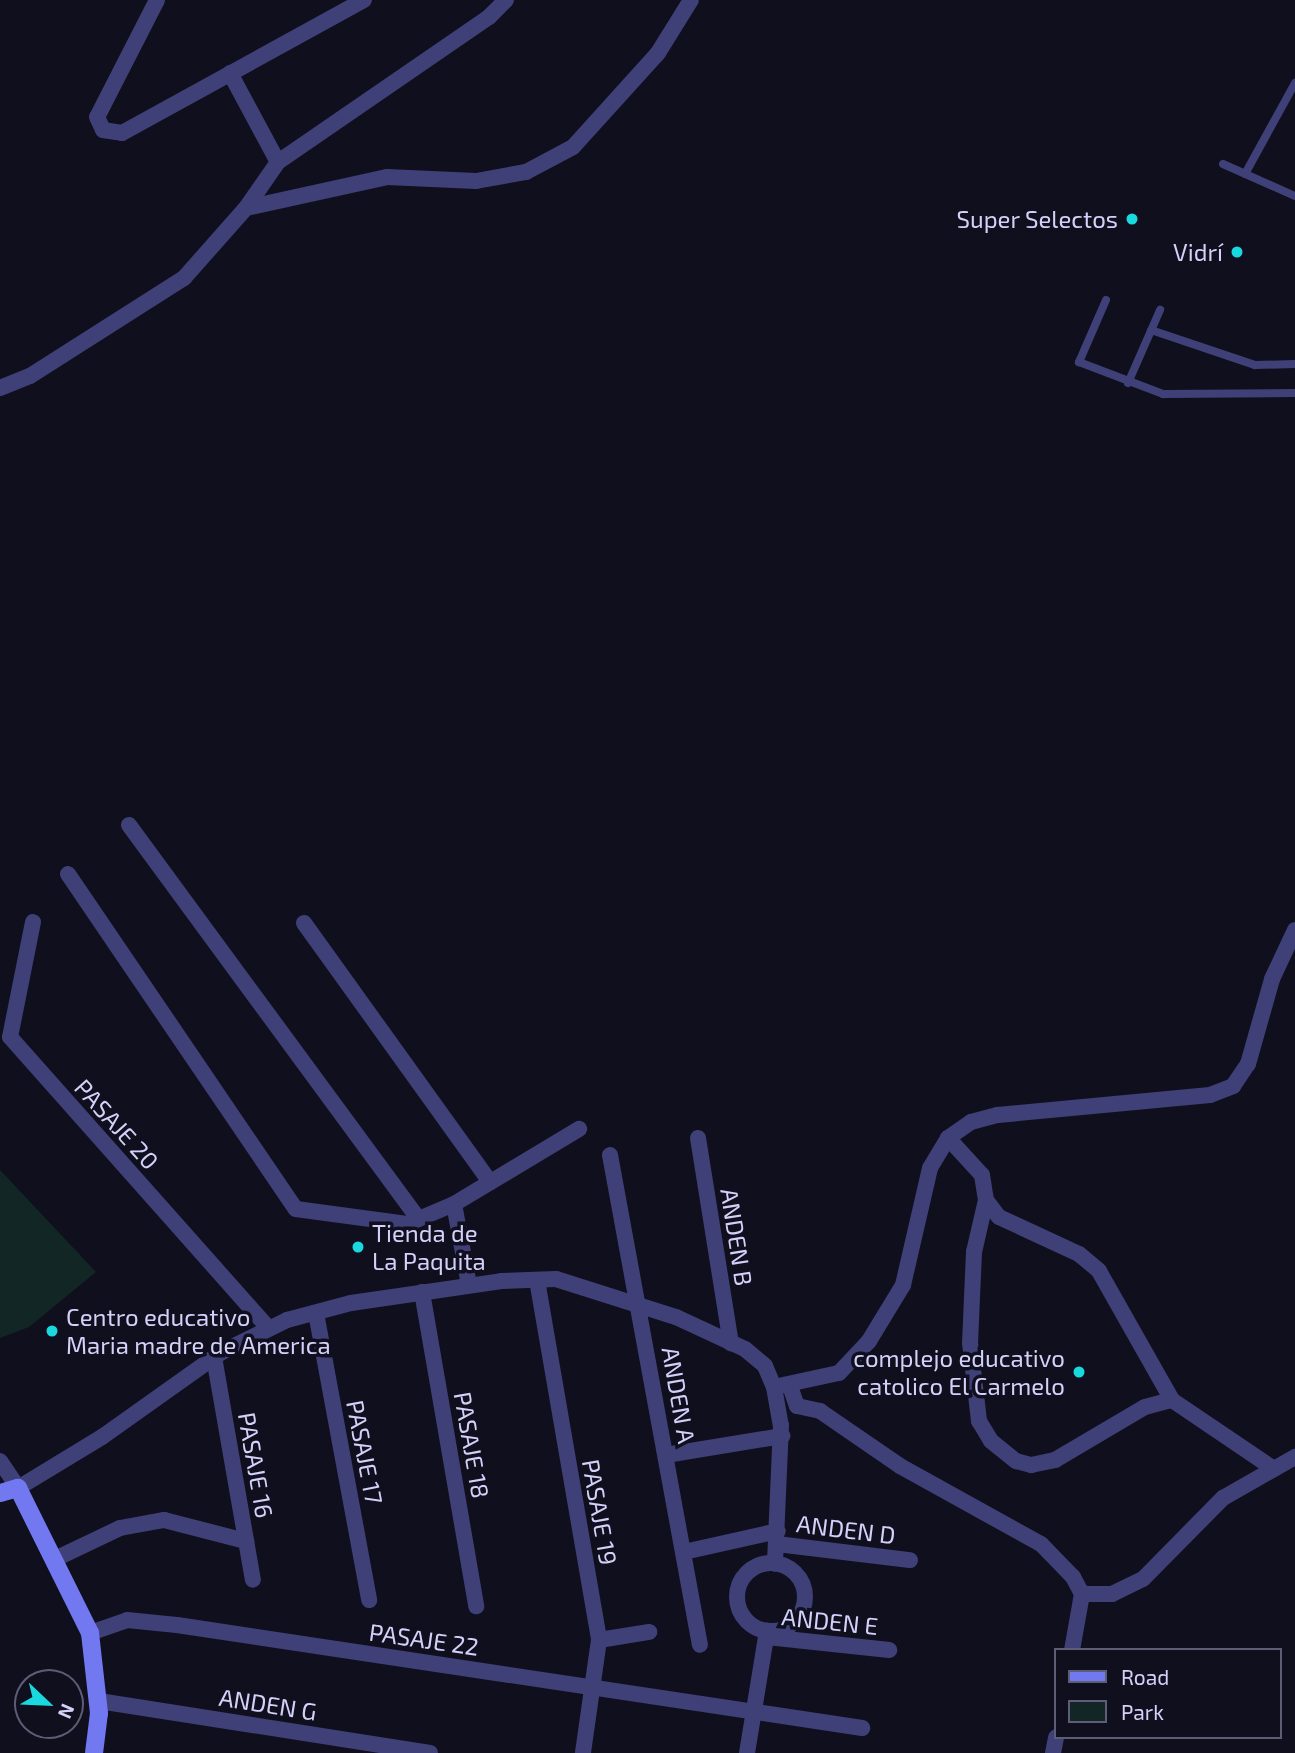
<!DOCTYPE html>
<html>
<head>
<meta charset="utf-8">
<style>
  body { margin:0 }
  #map { position:relative; width:1295px; height:1753px; overflow:hidden; background:#100f1e; font-family:"Exo 2",sans-serif }
  div>[style] { position:absolute }
  .green>* { inset:0; background:#122725 }
  .lane>* { height:8px; margin:-4px; padding:0 4px; transform-origin:4px; border-radius:4px; background:#3f4078 }
  .street>* { height:16px; margin:-8px; padding:0 8px; transform-origin:8px; border-radius:8px; background:#3f4078 }
  .street>.ring { margin:-8px; padding:0; box-sizing:content-box; background:none; border:16px solid #3f4078; border-radius:50% }
  .secondary>* { height:18px; margin:-9px; padding:0 9px; transform-origin:9px; border-radius:9px; background:#7278ef }
  .dots>* { width:19px; height:19px; translate:-50% -50%; box-sizing:border-box; border:4px solid #100f1e; border-radius:50% }
  span { translate:-50% -50%; white-space:nowrap; text-align:center; line-height:1.15; -webkit-text-stroke:7px #100f1e; paint-order:stroke }
  .poi-label { font-size:24px; color:#d3d1fa }
  .right { translate:-100% -50%; text-align:right }
  .left { translate:0 -50%; text-align:left }
  .street-label { font-size:24px; color:#d3d1fa }
  .legend { position:absolute; left:1054px; top:1648px; width:228px; height:91px; box-sizing:border-box; background:#100f1e; border:2px solid #5e5d76; margin:0; padding:9px 12px; list-style:none; font-size:21px; color:#d3d1fa }
  .legend li { display:flex; align-items:center; gap:14px; height:35px }
  .legend b { width:35px; border:2px solid #5e5d76 }
  .north { position:absolute; left:14px; top:1669px; width:70px; height:70px; box-sizing:border-box; background:#100f1e; border:2px solid #5e5d76; border-radius:50%; rotate:113deg; font-size:19px; font-weight:700; line-height:28px; text-align:center; color:#d3d1fa }
  .north::after { content:''; display:block; margin:auto; width:24px; height:32px; background:#19d8de; clip-path:polygon(50% 0,100% 100%,50% 72%,0 100%) }
</style>
</head>
<body>
<div id="map">
  <div class="green">
    <i style="clip-path:polygon(0 1170px,96px 1272px,29px 1327px,0 1338px)"></i>
  </div>
  <div class="lane">
    <i style="left:1223px;top:164px;width:79px;rotate:24deg"></i>
    <i style="left:1245px;top:174px;width:104px;rotate:-61.2deg"></i>
    <i style="left:1106px;top:300px;width:68px;rotate:113.5deg"></i>
    <i style="left:1079px;top:362px;width:90px;rotate:20.9deg"></i>
    <i style="left:1163px;top:394px;width:132px;rotate:-0.4deg"></i>
    <i style="left:1151px;top:330px;width:110px;rotate:18.6deg"></i>
    <i style="left:1255px;top:365px;width:40px;rotate:-1.4deg"></i>
    <i style="left:1128px;top:383px;width:80px;rotate:-66.3deg"></i>
  </div>
  <div class="street">
    <i style="left:157px;top:0;width:131px;rotate:117.1deg"></i>
    <i style="left:97px;top:117px;width:14px;rotate:65deg"></i>
    <i style="left:103px;top:130px;width:19px;rotate:9deg"></i>
    <i style="left:122px;top:133px;width:276px;rotate:-28.8deg"></i>
    <i style="left:230px;top:73px;width:101px;rotate:61.7deg"></i>
    <i style="left:246px;top:208px;width:56px;rotate:-55.2deg"></i>
    <i style="left:278px;top:162px;width:256px;rotate:-34.5deg"></i>
    <i style="left:489px;top:17px;width:24px;rotate:-45deg"></i>
    <i style="left:0;top:388px;width:32px;rotate:-22deg"></i>
    <i style="left:30px;top:376px;width:183px;rotate:-32.5deg"></i>
    <i style="left:184px;top:278px;width:94px;rotate:-48.5deg"></i>
    <i style="left:246px;top:208px;width:144px;rotate:-12.4deg"></i>
    <i style="left:387px;top:177px;width:89px;rotate:2.6deg"></i>
    <i style="left:476px;top:181px;width:51px;rotate:-10.2deg"></i>
    <i style="left:526px;top:172px;width:53px;rotate:-28deg"></i>
    <i style="left:573px;top:147px;width:127px;rotate:-47.9deg"></i>
    <i style="left:658px;top:53px;width:62px;rotate:-58.1deg"></i>
    <i style="left:129px;top:825px;width:489px;rotate:53.7deg"></i>
    <i style="left:68px;top:874px;width:405px;rotate:55.8deg"></i>
    <i style="left:296px;top:1209px;width:112px;rotate:7.7deg"></i>
    <i style="left:407px;top:1224px;width:51px;rotate:-23.1deg"></i>
    <i style="left:454px;top:1204px;width:146px;rotate:-31deg"></i>
    <i style="left:33px;top:922px;width:117px;rotate:101.3deg"></i>
    <i style="left:10px;top:1037px;width:390px;rotate:48.4deg"></i>
    <i style="left:304px;top:923px;width:319px;rotate:54.3deg"></i>
    <i style="left:698px;top:1138px;width:208px;rotate:80.9deg"></i>
    <i style="left:948px;top:1138px;width:50px;rotate:47.4deg"></i>
    <i style="left:982px;top:1175px;width:25px;rotate:81deg"></i>
    <i style="left:986px;top:1200px;width:21px;rotate:53deg"></i>
    <i style="left:999px;top:1217px;width:88px;rotate:24.8deg"></i>
    <i style="left:1079px;top:1254px;width:26px;rotate:40deg"></i>
    <i style="left:1099px;top:1271px;width:148px;rotate:60.5deg"></i>
    <i style="left:1172px;top:1400px;width:123px;rotate:34.1deg"></i>
    <i style="left:610px;top:1155px;width:498px;rotate:79.6deg"></i>
    <i style="left:986px;top:1200px;width:53px;rotate:103deg"></i>
    <i style="left:974px;top:1252px;width:91px;rotate:92.5deg"></i>
    <i style="left:970px;top:1343px;width:79px;rotate:83.4deg"></i>
    <i style="left:979px;top:1421px;width:23px;rotate:59deg"></i>
    <i style="left:991px;top:1441px;width:32px;rotate:39deg"></i>
    <i style="left:1016px;top:1461px;width:16px;rotate:15deg"></i>
    <i style="left:1031px;top:1465px;width:25px;rotate:-12deg"></i>
    <i style="left:1055px;top:1460px;width:104px;rotate:-30.5deg"></i>
    <i style="left:1145px;top:1407px;width:28px;rotate:-15deg"></i>
    <i style="left:454px;top:1204px;width:82px;rotate:79.5deg"></i>
    <i style="left:537px;top:1280px;width:365px;rotate:80.2deg"></i>
    <i style="left:599px;top:1640px;width:114px;rotate:98.1deg"></i>
    <i style="left:422px;top:1292px;width:319px;rotate:80.2deg"></i>
    <i style="left:316px;top:1313px;width:292px;rotate:79.5deg"></i>
    <i style="left:214px;top:1357px;width:226px;rotate:80.1deg"></i>
    <i style="left:790px;top:1386px;width:21px;rotate:71deg"></i>
    <i style="left:797px;top:1406px;width:24px;rotate:12deg"></i>
    <i style="left:820px;top:1411px;width:97px;rotate:34.5deg"></i>
    <i style="left:900px;top:1466px;width:161px;rotate:29deg"></i>
    <i style="left:1041px;top:1544px;width:46px;rotate:45.9deg"></i>
    <i style="left:1073px;top:1577px;width:19px;rotate:62deg"></i>
    <i style="left:1082px;top:1594px;width:57px;rotate:100.1deg"></i>
    <i style="left:774px;top:1387px;width:66px;rotate:-12.2deg"></i>
    <i style="left:839px;top:1373px;width:44px;rotate:-46.8deg"></i>
    <i style="left:869px;top:1341px;width:66px;rotate:-58.7deg"></i>
    <i style="left:903px;top:1285px;width:120px;rotate:-77deg"></i>
    <i style="left:930px;top:1168px;width:35px;rotate:-59deg"></i>
    <i style="left:948px;top:1138px;width:28px;rotate:-35deg"></i>
    <i style="left:971px;top:1122px;width:28px;rotate:-15deg"></i>
    <i style="left:998px;top:1115px;width:213px;rotate:-5.4deg"></i>
    <i style="left:1210px;top:1095px;width:25px;rotate:-21deg"></i>
    <i style="left:1233px;top:1086px;width:27px;rotate:-56deg"></i>
    <i style="left:1248px;top:1064px;width:88px;rotate:-74.2deg"></i>
    <i style="left:1272px;top:979px;width:54px;rotate:-64.9deg"></i>
    <i style="left:666px;top:1455px;width:118px;rotate:-9.3deg"></i>
    <i style="left:0;top:1461px;width:32px;rotate:56deg"></i>
    <i style="left:18px;top:1488px;width:98px;rotate:-31.3deg"></i>
    <i style="left:102px;top:1437px;width:145px;rotate:-35.4deg"></i>
    <i style="left:220px;top:1353px;width:75px;rotate:-26.2deg"></i>
    <i style="left:287px;top:1320px;width:66px;rotate:-14.9deg"></i>
    <i style="left:351px;top:1303px;width:152px;rotate:-8.3deg"></i>
    <i style="left:501px;top:1281px;width:55px;rotate:-2.1deg"></i>
    <i style="left:556px;top:1279px;width:126px;rotate:17.6deg"></i>
    <i style="left:676px;top:1317px;width:76px;rotate:24.9deg"></i>
    <i style="left:745px;top:1349px;width:26px;rotate:40deg"></i>
    <i style="left:765px;top:1366px;width:23px;rotate:67deg"></i>
    <i style="left:774px;top:1387px;width:39px;rotate:80deg"></i>
    <i style="left:781px;top:1425px;width:139px;rotate:92.5deg"></i>
    <i style="left:777px;top:1544px;width:134px;rotate:6.9deg"></i>
    <i style="left:684px;top:1552px;width:96px;rotate:-12.6deg"></i>
    <i style="left:55px;top:1559px;width:72px;rotate:-25.5deg"></i>
    <i style="left:120px;top:1528px;width:45px;rotate:-10.3deg"></i>
    <i style="left:164px;top:1520px;width:85px;rotate:14.4deg"></i>
    <i class="ring" style="left:737px;top:1563px;width:52px;height:52px"></i>
    <i style="left:1082px;top:1594px;width:30px"></i>
    <i style="left:1112px;top:1594px;width:34px;rotate:-26deg"></i>
    <i style="left:1143px;top:1579px;width:114px;rotate:-45.4deg"></i>
    <i style="left:1223px;top:1498px;width:83px;rotate:-29.7deg"></i>
    <i style="left:90px;top:1633px;width:39px;rotate:-19deg"></i>
    <i style="left:127px;top:1620px;width:50px;rotate:5.7deg"></i>
    <i style="left:177px;top:1625px;width:693px;rotate:8.55deg"></i>
    <i style="left:767px;top:1637px;width:123px;rotate:6.1deg"></i>
    <i style="left:599px;top:1640px;width:51px;rotate:-9.1deg"></i>
    <i style="left:99px;top:1701px;width:335px;rotate:8.9deg"></i>
    <i style="left:747px;top:1753px;width:124px;rotate:-80.7deg"></i>
    <i style="left:1053px;top:1753px;width:16px;rotate:-79deg"></i>
  </div>
  <div class="secondary">
    <i style="left:0;top:1493px;width:19px;rotate:-16deg"></i>
    <i style="left:18px;top:1488px;width:162px;rotate:63.6deg"></i>
    <i style="left:90px;top:1633px;width:81px;rotate:83.6deg"></i>
    <i style="left:99px;top:1713px;width:40px;rotate:97.1deg"></i>
  </div>
  <div class="dots">
    <i style="left:1132px;top:219px;background:#19d8de"></i>
    <i style="left:1237px;top:252px;background:#19d8de"></i>
    <i style="left:358px;top:1247px;background:#19d8de"></i>
    <i style="left:52px;top:1331px;background:#19d8de"></i>
    <i style="left:1079px;top:1372px;background:#19d8de"></i>
  </div>
  <div class="poi-label">
    <span class="right" style="left:1118px;top:219px">Super Selectos</span>
    <span class="right" style="left:1223px;top:252px">Vidrí</span>
    <span class="left" style="left:372px;top:1247px">Tienda de<br>La Paquita</span>
    <span class="left" style="left:66px;top:1331px">Centro educativo<br>Maria madre de America</span>
    <span class="right" style="left:1065px;top:1372px">complejo educativo<br>catolico El Carmelo</span>
  </div>
  <div class="street-label">
    <span style="left:117px;top:1124px;rotate:48deg">PASAJE 20</span>
    <span style="left:737px;top:1237px;rotate:81deg">ANDEN B</span>
    <span style="left:679px;top:1395px;rotate:80deg">ANDEN A</span>
    <span style="left:472px;top:1445px;rotate:80deg">PASAJE 18</span>
    <span style="left:365px;top:1452px;rotate:79deg">PASAJE 17</span>
    <span style="left:256px;top:1465px;rotate:80deg">PASAJE 16</span>
    <span style="left:600px;top:1512px;rotate:80deg">PASAJE 19</span>
    <span style="left:846px;top:1529px;rotate:7deg">ANDEN D</span>
    <span style="left:830px;top:1621px;rotate:6deg">ANDEN E</span>
    <span style="left:424px;top:1639px;rotate:8deg">PASAJE 22</span>
    <span style="left:268px;top:1704px;rotate:9deg">ANDEN G</span>
  </div>
  <ul class="legend">
  <li><b style="height:9px;background:#7278ef"></b>Road</li>
  <li><b style="height:19px;background:#122725"></b>Park</li>
  </ul>
  <div class="north">N</div>
</div>
</body>
</html>
